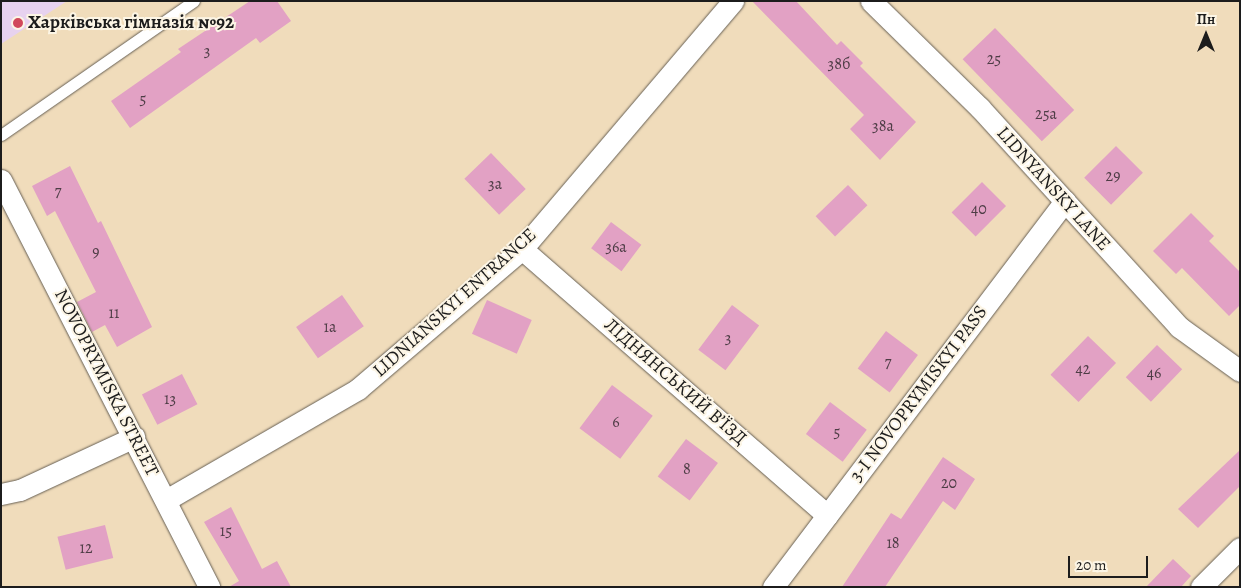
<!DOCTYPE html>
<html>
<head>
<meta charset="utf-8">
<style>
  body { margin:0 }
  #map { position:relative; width:1241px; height:588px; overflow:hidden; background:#f0dcbb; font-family:Alegreya,serif }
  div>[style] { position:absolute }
  .built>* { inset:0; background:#e7d2ef }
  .building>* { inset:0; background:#e2a1c4; transform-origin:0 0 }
  .roads { filter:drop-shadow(0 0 1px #665f54) drop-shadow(0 0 1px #665f54) }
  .service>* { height:11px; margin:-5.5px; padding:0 5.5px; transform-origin:5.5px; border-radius:5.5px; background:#fff }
  .minor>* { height:21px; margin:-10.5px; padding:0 10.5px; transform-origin:10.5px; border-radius:10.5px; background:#fff }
  .dots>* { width:14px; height:14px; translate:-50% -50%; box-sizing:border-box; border:2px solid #fcf5e5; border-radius:50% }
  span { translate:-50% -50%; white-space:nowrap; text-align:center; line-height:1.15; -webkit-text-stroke:4px #fcf5e5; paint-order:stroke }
  .number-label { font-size:16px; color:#4e3d46 }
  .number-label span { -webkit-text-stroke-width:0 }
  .poi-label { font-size:19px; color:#1c1c1c; font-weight:700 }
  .left { translate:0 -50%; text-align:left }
  .street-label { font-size:19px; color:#1c1c1c }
  .frame { position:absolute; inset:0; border:2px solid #1c1c1c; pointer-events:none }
  .north { position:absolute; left:1181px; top:10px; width:50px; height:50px; -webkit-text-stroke:4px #fcf5e5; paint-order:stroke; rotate:0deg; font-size:14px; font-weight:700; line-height:20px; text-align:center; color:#1c1c1c }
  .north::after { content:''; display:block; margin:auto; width:18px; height:22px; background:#1c1c1c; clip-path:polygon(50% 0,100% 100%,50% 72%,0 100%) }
  .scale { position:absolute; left:1068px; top:556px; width:80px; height:22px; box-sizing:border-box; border:2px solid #1c1c1c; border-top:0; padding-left:6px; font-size:15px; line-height:18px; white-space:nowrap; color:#1c1c1c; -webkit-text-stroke:4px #fcf5e5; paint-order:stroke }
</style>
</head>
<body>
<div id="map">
  <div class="built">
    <i style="clip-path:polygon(1px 1px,67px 1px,1px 44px)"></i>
  </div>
  <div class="building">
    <i style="clip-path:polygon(250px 1px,277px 1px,291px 21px,260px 43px,256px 38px,130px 128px,111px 101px,181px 52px,178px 49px)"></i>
    <i style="clip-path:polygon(752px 1px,796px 1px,837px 45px,841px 41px,863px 63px,860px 66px,916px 122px,880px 160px,850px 129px,864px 115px)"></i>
    <i style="left:995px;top:28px;width:114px;height:45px;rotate:46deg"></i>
    <i style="left:1116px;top:146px;width:38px;height:45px;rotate:45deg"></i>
    <i style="left:491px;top:153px;width:50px;height:37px;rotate:46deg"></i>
    <i style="clip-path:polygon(70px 166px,98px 223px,101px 221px,152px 327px,117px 347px,105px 325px,92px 332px,77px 302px,96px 292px,55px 211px,47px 216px,32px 186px)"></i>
    <i style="left:982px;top:182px;width:34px;height:43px;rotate:45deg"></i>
    <i style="left:848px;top:185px;width:28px;height:45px;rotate:46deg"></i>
    <i style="clip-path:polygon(1191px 213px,1214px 236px,1209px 241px,1240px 272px,1240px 305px,1229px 316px,1182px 268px,1176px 274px,1153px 251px)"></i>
    <i style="left:611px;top:222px;width:38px;height:33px;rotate:37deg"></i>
    <i style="left:342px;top:295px;width:38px;height:56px;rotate:55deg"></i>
    <i style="left:487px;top:300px;width:49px;height:37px;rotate:24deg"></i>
    <i style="left:732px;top:305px;width:34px;height:56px;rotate:37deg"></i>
    <i style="left:886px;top:331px;width:40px;height:47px;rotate:37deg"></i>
    <i style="left:1088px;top:336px;width:39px;height:54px;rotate:44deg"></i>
    <i style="left:1157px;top:345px;width:35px;height:45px;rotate:44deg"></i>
    <i style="left:182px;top:374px;width:34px;height:45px;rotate:63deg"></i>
    <i style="left:612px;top:385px;width:51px;height:54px;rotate:37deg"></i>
    <i style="left:830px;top:402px;width:46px;height:40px;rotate:37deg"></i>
    <i style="left:686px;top:439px;width:40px;height:47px;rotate:37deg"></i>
    <i style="clip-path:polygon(1240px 450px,1240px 486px,1198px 528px,1178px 509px)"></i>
    <i style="clip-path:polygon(943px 457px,975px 479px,955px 510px,943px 501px,885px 587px,842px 587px,891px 513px,901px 519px)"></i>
    <i style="clip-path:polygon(231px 507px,262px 569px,277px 561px,291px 587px,229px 587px,239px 581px,204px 522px)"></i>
    <i style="left:105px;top:525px;width:34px;height:49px;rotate:76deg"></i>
    <i style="clip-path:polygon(1173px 559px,1191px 576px,1181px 587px,1146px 587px)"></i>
  </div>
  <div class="roads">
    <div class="service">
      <i style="left:1px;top:135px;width:235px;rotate:-34.8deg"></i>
    </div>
    <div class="minor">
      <i style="left:871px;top:1px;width:153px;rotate:44.5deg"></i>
      <i style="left:980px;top:108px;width:296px;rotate:47.7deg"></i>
      <i style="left:1179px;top:327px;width:75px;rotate:35.8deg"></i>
      <i style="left:1px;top:180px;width:457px;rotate:62.9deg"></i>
      <i style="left:522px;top:249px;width:405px;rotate:41.1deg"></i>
      <i style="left:1px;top:494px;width:19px;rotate:-12deg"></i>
      <i style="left:20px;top:490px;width:126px;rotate:-24.9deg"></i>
      <i style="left:166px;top:500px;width:222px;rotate:-30deg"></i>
      <i style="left:358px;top:389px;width:216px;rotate:-40.5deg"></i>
      <i style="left:522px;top:249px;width:326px;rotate:-49.6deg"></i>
      <i style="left:773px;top:587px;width:484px;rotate:-52.9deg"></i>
      <i style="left:1201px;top:587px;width:55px;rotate:-45deg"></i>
    </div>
  </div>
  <div class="dots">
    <i style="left:18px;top:23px;background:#d1495b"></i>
  </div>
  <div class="number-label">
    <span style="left:207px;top:51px">3</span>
    <span style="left:994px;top:59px">25</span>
    <span style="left:839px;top:64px">38б</span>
    <span style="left:143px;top:99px">5</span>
    <span style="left:1046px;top:114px">25а</span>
    <span style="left:883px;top:126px">38а</span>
    <span style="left:1113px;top:176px">29</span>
    <span style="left:495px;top:184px">3а</span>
    <span style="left:58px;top:191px">7</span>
    <span style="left:979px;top:209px">40</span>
    <span style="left:616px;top:247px">36а</span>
    <span style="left:96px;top:252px">9</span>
    <span style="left:114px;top:313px">11</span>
    <span style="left:330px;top:327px">1а</span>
    <span style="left:728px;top:338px">3</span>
    <span style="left:888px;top:362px">7</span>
    <span style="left:1083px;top:369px">42</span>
    <span style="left:1154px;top:373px">46</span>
    <span style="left:170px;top:399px">13</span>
    <span style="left:616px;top:422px">6</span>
    <span style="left:837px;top:432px">5</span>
    <span style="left:687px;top:469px">8</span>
    <span style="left:949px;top:483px">20</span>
    <span style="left:226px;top:531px">15</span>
    <span style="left:893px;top:543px">18</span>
    <span style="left:86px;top:548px">12</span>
  </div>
  <div class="poi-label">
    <span class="left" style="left:28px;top:23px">Харківська гімназія №92</span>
  </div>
  <div class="street-label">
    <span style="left:1053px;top:189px;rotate:48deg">LIDNYANSKY LANE</span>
    <span style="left:455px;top:303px;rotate:-42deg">LIDNIANSKYI ENTRANCE</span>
    <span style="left:675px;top:382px;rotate:41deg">ЛІДНЯНСЬКИЙ В’ЇЗД</span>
    <span style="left:106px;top:383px;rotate:63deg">NOVOPRYMISKA STREET</span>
    <span style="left:919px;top:394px;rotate:-53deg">3-I NOVOPRYMISKYI PASS</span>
  </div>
  <div class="frame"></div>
  <div class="north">Пн</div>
  <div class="scale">20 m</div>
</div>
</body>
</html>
